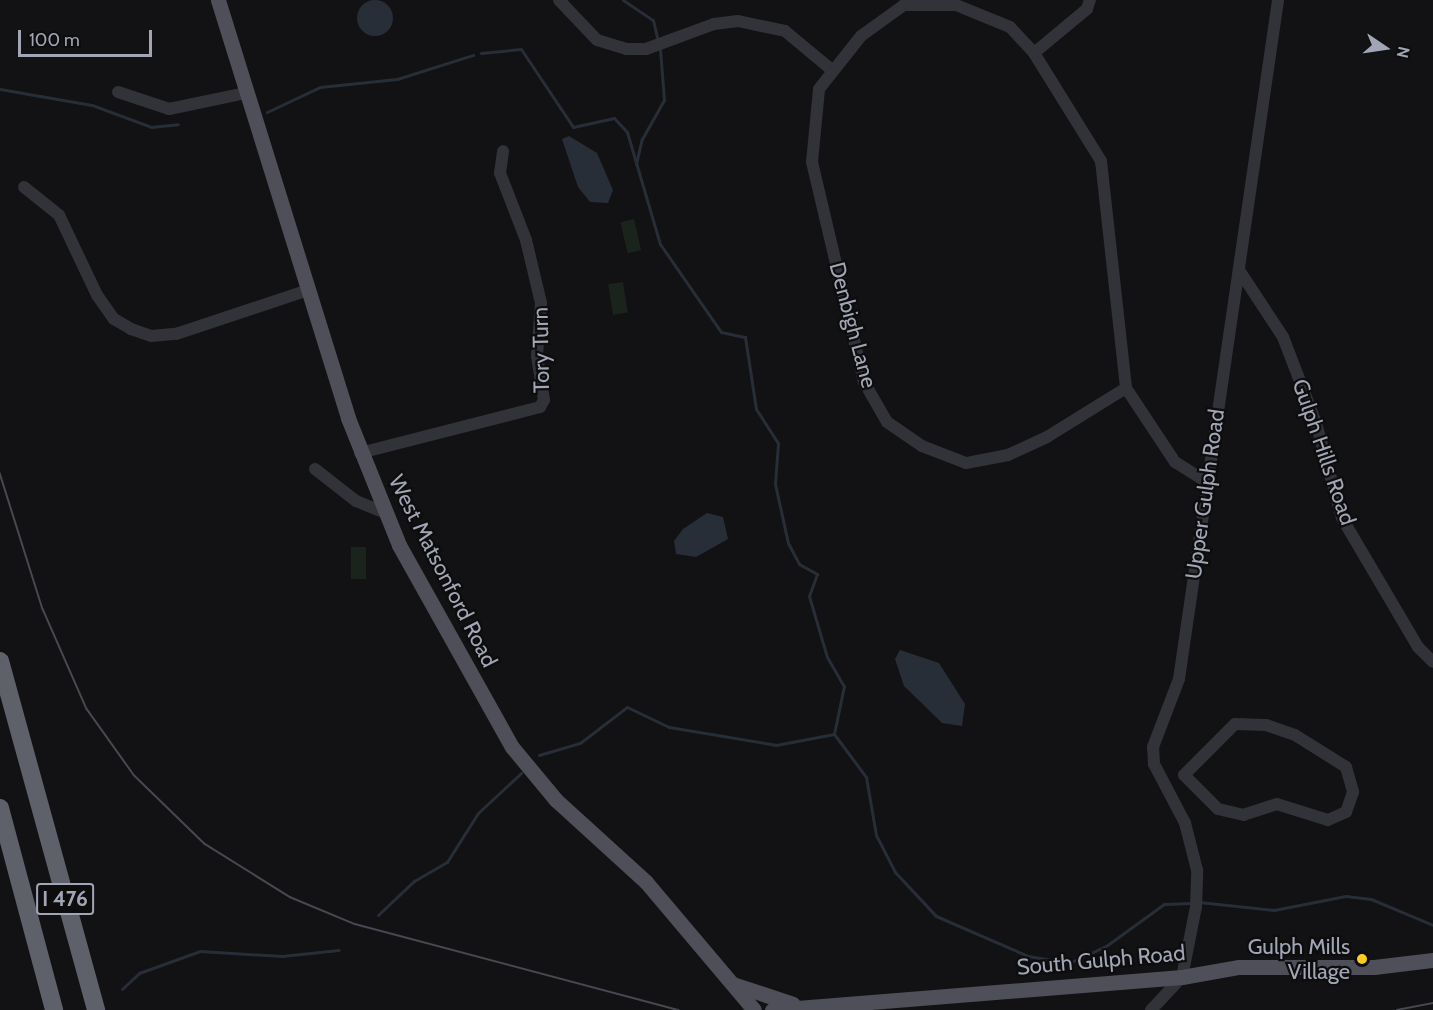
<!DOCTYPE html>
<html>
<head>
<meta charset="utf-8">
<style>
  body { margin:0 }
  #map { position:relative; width:1433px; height:1010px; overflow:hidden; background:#121113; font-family:Cabin,sans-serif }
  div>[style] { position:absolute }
  .green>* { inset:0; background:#1b231d; transform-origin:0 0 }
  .water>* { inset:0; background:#272e38 }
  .round { border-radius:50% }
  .stream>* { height:3px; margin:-1.5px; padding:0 1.5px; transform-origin:1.5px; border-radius:1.5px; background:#272e38 }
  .minor>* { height:12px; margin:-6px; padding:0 6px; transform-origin:6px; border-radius:6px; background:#323239 }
  .major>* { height:15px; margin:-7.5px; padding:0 7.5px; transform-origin:7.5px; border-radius:7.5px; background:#4e4f58 }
  .highway>* { height:18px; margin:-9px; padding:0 9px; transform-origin:9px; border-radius:9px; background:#5e606a }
  .tram>* { height:1.5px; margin:-0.75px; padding:0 0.75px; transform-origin:0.75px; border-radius:0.75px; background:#474850 }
  .dots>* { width:16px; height:16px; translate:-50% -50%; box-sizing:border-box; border:3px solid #0d0d0e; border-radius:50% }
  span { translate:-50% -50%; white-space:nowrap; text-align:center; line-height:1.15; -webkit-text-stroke:4.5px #0d0d0e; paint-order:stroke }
  .shield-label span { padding:2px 4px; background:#0d0d0e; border:2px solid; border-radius:4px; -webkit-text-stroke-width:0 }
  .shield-label { font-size:21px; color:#a2a5b5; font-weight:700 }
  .street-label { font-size:22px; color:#a2a5b5 }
  .poi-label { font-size:22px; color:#a2a5b5 }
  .right { translate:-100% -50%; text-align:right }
  .north { position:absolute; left:1355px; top:18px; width:60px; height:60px; -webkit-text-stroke:4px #0d0d0e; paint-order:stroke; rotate:103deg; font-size:16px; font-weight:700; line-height:24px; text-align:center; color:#a2a5b5 }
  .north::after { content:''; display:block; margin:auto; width:21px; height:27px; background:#a2a5b5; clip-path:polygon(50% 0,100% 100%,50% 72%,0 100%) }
  .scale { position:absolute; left:18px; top:30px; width:134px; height:27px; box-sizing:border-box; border:3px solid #a2a5b5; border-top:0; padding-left:8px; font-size:18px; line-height:21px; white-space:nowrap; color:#a2a5b5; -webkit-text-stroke:4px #0d0d0e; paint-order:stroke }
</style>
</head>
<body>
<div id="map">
  <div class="green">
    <i style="left:634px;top:219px;width:32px;height:14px;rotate:77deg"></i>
    <i style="left:623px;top:282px;width:31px;height:15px;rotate:81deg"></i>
    <i style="left:351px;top:547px;width:15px;height:32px"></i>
  </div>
  <div class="water">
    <i class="round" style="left:357px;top:0;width:36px;height:36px"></i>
    <i style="clip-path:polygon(569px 136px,597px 153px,613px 190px,608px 203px,590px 202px,578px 187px,562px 139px)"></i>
    <i style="clip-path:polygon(707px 513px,723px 517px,728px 539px,696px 557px,676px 554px,674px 541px,683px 529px)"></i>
    <i style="clip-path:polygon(900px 650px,939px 663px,965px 704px,962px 726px,942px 723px,904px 686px,895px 659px)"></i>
  </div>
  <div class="stream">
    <i style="left:623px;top:0;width:36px;rotate:34deg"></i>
    <i style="left:653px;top:20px;width:23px;rotate:77deg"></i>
    <i style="left:481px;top:53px;width:40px;rotate:-5.7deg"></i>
    <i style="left:521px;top:49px;width:94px;rotate:56.3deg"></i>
    <i style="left:573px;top:127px;width:42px;rotate:-12.4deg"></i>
    <i style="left:614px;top:118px;width:19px;rotate:47deg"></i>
    <i style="left:627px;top:132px;width:117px;rotate:73.6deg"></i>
    <i style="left:660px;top:244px;width:107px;rotate:55.3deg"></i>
    <i style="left:721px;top:332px;width:25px;rotate:12deg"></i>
    <i style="left:745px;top:337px;width:73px;rotate:81.3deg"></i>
    <i style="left:756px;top:409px;width:40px;rotate:57.1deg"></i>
    <i style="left:778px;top:443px;width:41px;rotate:94.2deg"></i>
    <i style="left:775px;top:484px;width:60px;rotate:77.6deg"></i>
    <i style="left:788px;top:543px;width:24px;rotate:62deg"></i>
    <i style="left:799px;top:564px;width:21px;rotate:29deg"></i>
    <i style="left:817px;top:574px;width:23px;rotate:110deg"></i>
    <i style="left:809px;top:596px;width:64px;rotate:73.6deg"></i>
    <i style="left:827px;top:657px;width:34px;rotate:60deg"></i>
    <i style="left:844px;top:686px;width:49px;rotate:101.8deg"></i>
    <i style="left:834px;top:734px;width:54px;rotate:53.3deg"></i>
    <i style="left:866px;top:777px;width:59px;rotate:80.2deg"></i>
    <i style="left:876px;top:835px;width:42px;rotate:62.8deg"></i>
    <i style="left:895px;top:872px;width:60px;rotate:47deg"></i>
    <i style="left:936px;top:916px;width:100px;rotate:23.5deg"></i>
    <i style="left:1028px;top:956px;width:42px;rotate:9.7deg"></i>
    <i style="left:1069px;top:963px;width:41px;rotate:-24.7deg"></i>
    <i style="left:1106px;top:946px;width:72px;rotate:-35.9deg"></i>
    <i style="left:1164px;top:904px;width:28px;rotate:-2deg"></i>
    <i style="left:0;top:89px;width:93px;rotate:9.9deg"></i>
    <i style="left:92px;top:105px;width:63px;rotate:20.4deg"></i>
    <i style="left:151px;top:127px;width:27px;rotate:-6deg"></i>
    <i style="left:267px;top:112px;width:59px;rotate:-25.3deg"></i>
    <i style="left:320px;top:87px;width:77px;rotate:-5.9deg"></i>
    <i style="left:397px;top:79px;width:80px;rotate:-17.5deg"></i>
    <i style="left:636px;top:164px;width:26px;rotate:-77deg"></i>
    <i style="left:642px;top:139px;width:45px;rotate:-60.6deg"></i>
    <i style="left:664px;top:100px;width:51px;rotate:-94.5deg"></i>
    <i style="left:539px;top:755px;width:43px;rotate:-16.3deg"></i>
    <i style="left:580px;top:743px;width:59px;rotate:-37.5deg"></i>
    <i style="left:627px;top:707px;width:47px;rotate:25.5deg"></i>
    <i style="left:669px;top:727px;width:109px;rotate:9.5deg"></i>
    <i style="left:776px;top:745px;width:59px;rotate:-10.7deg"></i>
    <i style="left:1199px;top:902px;width:75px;rotate:6.1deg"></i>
    <i style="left:1274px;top:910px;width:73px;rotate:-11deg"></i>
    <i style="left:1346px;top:896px;width:25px;rotate:7deg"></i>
    <i style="left:1371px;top:899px;width:67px;rotate:22.8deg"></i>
    <i style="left:378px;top:915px;width:50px;rotate:-43.4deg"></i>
    <i style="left:414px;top:881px;width:38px;rotate:-30deg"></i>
    <i style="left:447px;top:862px;width:58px;rotate:-57.7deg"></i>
    <i style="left:478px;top:813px;width:59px;rotate:-42.9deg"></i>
    <i style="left:122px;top:989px;width:23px;rotate:-43deg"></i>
    <i style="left:139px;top:973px;width:65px;rotate:-19.8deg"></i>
    <i style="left:200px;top:951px;width:82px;rotate:3.5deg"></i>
    <i style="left:282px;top:956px;width:57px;rotate:-6deg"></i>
  </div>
  <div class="minor">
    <i style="left:559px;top:0;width:55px;rotate:46.5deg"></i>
    <i style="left:597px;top:40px;width:30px;rotate:17deg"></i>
    <i style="left:626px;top:49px;width:20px"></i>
    <i style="left:646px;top:49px;width:72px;rotate:-20.2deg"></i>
    <i style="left:714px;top:24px;width:24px;rotate:-7deg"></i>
    <i style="left:738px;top:21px;width:48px;rotate:12deg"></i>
    <i style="left:785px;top:31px;width:62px;rotate:39.8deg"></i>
    <i style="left:904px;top:5px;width:52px"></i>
    <i style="left:956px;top:5px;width:58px;rotate:22.2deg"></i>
    <i style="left:1010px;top:27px;width:35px;rotate:47deg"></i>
    <i style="left:1034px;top:53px;width:127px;rotate:58.2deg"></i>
    <i style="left:1101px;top:161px;width:228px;rotate:83.7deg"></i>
    <i style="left:1126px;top:388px;width:93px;rotate:148.2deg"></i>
    <i style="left:1047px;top:437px;width:43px;rotate:155.2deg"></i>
    <i style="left:1008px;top:455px;width:43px;rotate:169.2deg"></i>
    <i style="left:966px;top:463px;width:47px;rotate:-158.9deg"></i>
    <i style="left:922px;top:446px;width:42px;rotate:-145.6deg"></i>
    <i style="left:887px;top:422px;width:46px;rotate:-119.9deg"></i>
    <i style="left:864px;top:382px;width:226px;rotate:-103.3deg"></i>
    <i style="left:812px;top:162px;width:73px;rotate:-84.5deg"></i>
    <i style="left:819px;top:89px;width:68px;rotate:-51.6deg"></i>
    <i style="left:861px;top:36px;width:53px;rotate:-35.8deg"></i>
    <i style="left:1034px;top:53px;width:69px;rotate:-39.7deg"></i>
    <i style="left:1087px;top:9px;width:9px;rotate:-72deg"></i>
    <i style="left:118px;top:92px;width:54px;rotate:18.4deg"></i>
    <i style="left:169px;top:109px;width:79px;rotate:-11.7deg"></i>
    <i style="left:24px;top:187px;width:45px;rotate:38.7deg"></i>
    <i style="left:59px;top:215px;width:89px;rotate:64.6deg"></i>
    <i style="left:97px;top:295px;width:29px;rotate:55deg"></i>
    <i style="left:114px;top:319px;width:20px;rotate:30deg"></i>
    <i style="left:131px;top:329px;width:21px;rotate:19deg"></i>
    <i style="left:151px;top:336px;width:25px;rotate:-5deg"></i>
    <i style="left:176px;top:334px;width:139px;rotate:-18.4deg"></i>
    <i style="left:1239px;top:270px;width:80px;rotate:56.7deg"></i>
    <i style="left:1283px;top:337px;width:92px;rotate:69deg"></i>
    <i style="left:1316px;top:423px;width:98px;rotate:74.7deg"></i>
    <i style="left:1342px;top:518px;width:150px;rotate:59.5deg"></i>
    <i style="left:1418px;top:647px;width:21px;rotate:45deg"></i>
    <i style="left:1126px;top:388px;width:89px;rotate:56.5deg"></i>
    <i style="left:1175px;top:462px;width:36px;rotate:32deg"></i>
    <i style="left:360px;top:453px;width:186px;rotate:-14.3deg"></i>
    <i style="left:540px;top:407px;width:8px;rotate:-60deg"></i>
    <i style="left:544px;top:400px;width:45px;rotate:-99deg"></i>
    <i style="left:537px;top:356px;width:53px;rotate:-85.7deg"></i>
    <i style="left:541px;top:303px;width:65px;rotate:-103.4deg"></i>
    <i style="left:526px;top:240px;width:72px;rotate:-111.2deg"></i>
    <i style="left:500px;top:173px;width:22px;rotate:-82deg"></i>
    <i style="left:315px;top:469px;width:52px;rotate:38deg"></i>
    <i style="left:356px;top:501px;width:27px;rotate:22deg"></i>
    <i style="left:1235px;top:724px;width:31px;rotate:2deg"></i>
    <i style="left:1266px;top:725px;width:31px;rotate:19deg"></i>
    <i style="left:1295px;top:735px;width:60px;rotate:32.1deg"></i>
    <i style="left:1346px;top:767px;width:26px;rotate:74deg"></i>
    <i style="left:1353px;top:792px;width:21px;rotate:109deg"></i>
    <i style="left:1346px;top:812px;width:20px;rotate:156deg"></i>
    <i style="left:1328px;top:820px;width:53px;rotate:-162.6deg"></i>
    <i style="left:1277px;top:804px;width:35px;rotate:162deg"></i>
    <i style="left:1244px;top:815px;width:27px;rotate:-167deg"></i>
    <i style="left:1218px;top:809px;width:48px;rotate:-135deg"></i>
    <i style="left:1184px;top:775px;width:72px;rotate:-45deg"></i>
    <i style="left:1151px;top:1010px;width:45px;rotate:-46.8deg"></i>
    <i style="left:1182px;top:977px;width:71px;rotate:-78.7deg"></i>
    <i style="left:1196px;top:907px;width:37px;rotate:-88deg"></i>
    <i style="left:1197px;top:870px;width:49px;rotate:-104.3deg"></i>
    <i style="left:1185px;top:823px;width:67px;rotate:-117.7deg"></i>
    <i style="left:1154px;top:764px;width:17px;rotate:-93deg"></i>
    <i style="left:1153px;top:747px;width:73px;rotate:-69.1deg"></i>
    <i style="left:1179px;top:679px;width:686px;rotate:-81.7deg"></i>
  </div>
  <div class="major">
    <i style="left:218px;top:0;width:438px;rotate:72.7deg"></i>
    <i style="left:348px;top:418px;width:137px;rotate:68.1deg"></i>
    <i style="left:399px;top:545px;width:231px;rotate:60.8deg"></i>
    <i style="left:512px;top:747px;width:69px;rotate:50.3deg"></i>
    <i style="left:556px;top:800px;width:122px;rotate:42.3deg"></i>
    <i style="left:646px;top:882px;width:167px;rotate:49.8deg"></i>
    <i style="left:733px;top:984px;width:63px;rotate:18.4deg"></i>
    <i style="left:772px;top:1010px;width:411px;rotate:-4.6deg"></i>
    <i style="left:1182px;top:977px;width:58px;rotate:-10deg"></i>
    <i style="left:1239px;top:967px;width:135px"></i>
    <i style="left:1374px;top:967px;width:59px;rotate:-6.8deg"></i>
  </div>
  <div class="highway">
    <i style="left:0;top:661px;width:362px;rotate:74.6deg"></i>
    <i style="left:0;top:808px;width:209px;rotate:75deg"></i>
  </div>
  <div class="tram">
    <i style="left:0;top:473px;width:143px;rotate:72.5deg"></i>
    <i style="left:43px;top:609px;width:109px;rotate:66.3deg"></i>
    <i style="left:87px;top:709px;width:81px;rotate:54.5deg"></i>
    <i style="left:134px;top:775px;width:99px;rotate:44.2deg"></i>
    <i style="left:205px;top:844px;width:100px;rotate:31.9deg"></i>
    <i style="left:290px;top:897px;width:70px;rotate:22.6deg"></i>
    <i style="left:355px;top:924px;width:335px;rotate:14.9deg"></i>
    <i style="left:1397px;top:1010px;width:37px;rotate:-11deg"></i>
  </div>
  <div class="dots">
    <i style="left:1362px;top:959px;background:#ffcd1e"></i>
  </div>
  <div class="shield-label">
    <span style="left:65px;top:899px">I 476</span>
  </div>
  <div class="street-label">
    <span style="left:853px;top:325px;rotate:75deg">Denbigh Lane</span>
    <span style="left:541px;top:350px;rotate:-91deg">Tory Turn</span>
    <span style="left:1324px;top:452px;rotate:71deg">Gulph Hills Road</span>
    <span style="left:1205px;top:494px;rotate:-82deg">Upper Gulph Road</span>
    <span style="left:443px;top:571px;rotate:63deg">West Matsonford Road</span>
    <span style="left:1101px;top:960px;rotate:-5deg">South Gulph Road</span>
  </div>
  <div class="poi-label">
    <span class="right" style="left:1350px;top:959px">Gulph Mills<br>Village</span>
  </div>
  <div class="north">N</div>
  <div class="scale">100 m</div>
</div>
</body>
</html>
